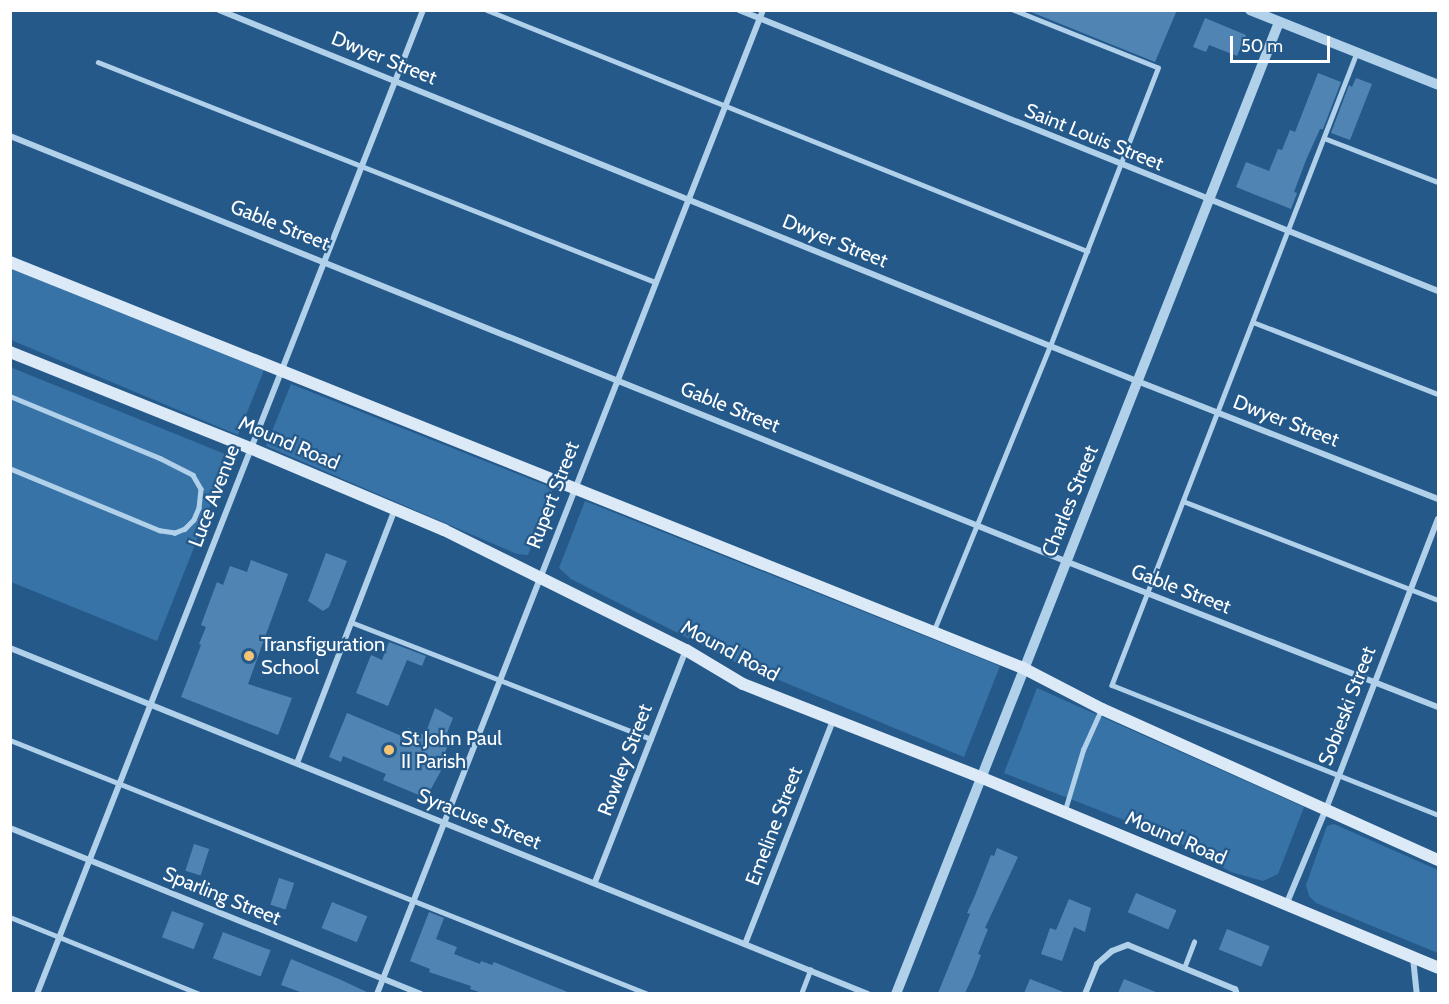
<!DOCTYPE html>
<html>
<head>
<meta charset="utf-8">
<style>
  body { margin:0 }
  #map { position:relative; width:1449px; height:1004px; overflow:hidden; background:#24598a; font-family:Cabin,sans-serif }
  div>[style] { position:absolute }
  .green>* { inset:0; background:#3873a7 }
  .building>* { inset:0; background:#5085b3; transform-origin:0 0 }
  .service>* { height:4.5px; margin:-2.25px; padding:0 2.25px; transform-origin:2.25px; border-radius:2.25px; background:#b1d0ea }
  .minor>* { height:6px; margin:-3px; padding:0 3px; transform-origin:3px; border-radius:3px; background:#b1d0ea }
  .tertiary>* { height:10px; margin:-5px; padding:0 5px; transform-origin:5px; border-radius:5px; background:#b1d0ea }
  .secondary>* { height:12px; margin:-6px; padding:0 6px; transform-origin:6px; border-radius:6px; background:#dceaf8 }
  .dots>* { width:16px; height:16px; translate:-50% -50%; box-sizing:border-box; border:3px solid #24598a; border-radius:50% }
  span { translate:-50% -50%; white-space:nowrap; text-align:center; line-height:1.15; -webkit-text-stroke:4.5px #24598a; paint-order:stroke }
  .street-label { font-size:20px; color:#fff }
  .poi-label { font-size:20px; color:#fff }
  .left { translate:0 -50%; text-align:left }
  .frame { position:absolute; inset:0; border:12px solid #fff; pointer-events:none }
  .scale { position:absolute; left:1230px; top:36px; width:100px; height:27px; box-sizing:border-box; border:3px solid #fff; border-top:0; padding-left:8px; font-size:18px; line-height:21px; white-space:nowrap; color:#fff; -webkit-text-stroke:4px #24598a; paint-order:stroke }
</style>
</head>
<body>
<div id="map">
  <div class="green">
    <i style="clip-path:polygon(10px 267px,264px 370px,238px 435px,11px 340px)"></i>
    <i style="clip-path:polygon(10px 367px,230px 456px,157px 641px,11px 582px)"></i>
    <i style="clip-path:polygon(291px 384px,553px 488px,528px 555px,517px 554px,266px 446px)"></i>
    <i style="clip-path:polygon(585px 501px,1000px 666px,964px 757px,733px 661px,571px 579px,559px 568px)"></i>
    <i style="clip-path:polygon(1037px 688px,1304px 807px,1278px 874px,1263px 881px,1231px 872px,1170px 838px,1004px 773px)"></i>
    <i style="clip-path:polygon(1334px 824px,1438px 870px,1438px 953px,1316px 903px,1309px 896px,1306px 885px,1327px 826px)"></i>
  </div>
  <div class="building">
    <i style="clip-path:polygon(1026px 10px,1177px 10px,1155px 62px)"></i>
    <i style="clip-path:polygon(1205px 18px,1246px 35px,1237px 56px,1209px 45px,1206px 52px,1193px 47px)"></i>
    <i style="clip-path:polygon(1318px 73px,1341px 82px,1323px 129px,1320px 129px,1306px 160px,1294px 192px,1297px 193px,1291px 209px,1236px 187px,1246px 162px,1269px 171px,1278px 149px,1282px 150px,1290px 130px,1295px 132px)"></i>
    <i style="clip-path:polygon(1356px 78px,1372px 84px,1350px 140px,1331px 133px,1349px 85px,1352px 87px)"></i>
    <i style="clip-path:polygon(326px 553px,347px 561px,329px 607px,323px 611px,308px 601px)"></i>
    <i style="clip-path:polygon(251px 560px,288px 574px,248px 684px,292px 698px,278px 735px,181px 697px,201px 645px,199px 644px,206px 627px,201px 625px,217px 582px,223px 585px,230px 566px,247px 572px)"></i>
    <i style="clip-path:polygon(389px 642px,426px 656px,422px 666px,407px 660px,388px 706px,356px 693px,371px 655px,382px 660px)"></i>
    <i style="clip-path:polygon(435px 708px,453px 718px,443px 743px,448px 745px,442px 760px,443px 767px,426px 798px,383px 780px,386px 774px,343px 756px,341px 762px,329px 757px,347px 713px,404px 737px,408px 728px,425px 735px)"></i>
    <i style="left:194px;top:844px;width:16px;height:28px;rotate:18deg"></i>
    <i style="clip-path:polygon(997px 848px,1018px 857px,985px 928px,988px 929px,978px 954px,981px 955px,973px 976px,965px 993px,938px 993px,970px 914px,967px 913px,974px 898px,991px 855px,994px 856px)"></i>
    <i style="left:279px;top:878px;width:16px;height:28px;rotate:18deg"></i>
    <i style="left:1136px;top:893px;width:44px;height:21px;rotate:23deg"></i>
    <i style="clip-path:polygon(1069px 899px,1091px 908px,1085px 932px,1074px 927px,1062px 961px,1041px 954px,1050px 928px,1056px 930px)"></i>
    <i style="left:332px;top:902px;width:38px;height:28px;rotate:22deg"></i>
    <i style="left:172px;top:911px;width:34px;height:28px;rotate:21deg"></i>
    <i style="clip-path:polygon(429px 912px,444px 918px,436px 939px,457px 947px,454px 954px,480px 964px,481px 961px,492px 965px,494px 962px,570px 993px,482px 993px,470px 989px,471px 986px,429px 972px,430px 969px,410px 961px)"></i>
    <i style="left:1227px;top:929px;width:46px;height:22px;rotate:22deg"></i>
    <i style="left:223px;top:932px;width:51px;height:28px;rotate:21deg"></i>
    <i style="clip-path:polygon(291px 959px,339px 979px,369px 993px,303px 993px,281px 985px)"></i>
    <i style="clip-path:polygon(1030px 979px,1066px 993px,1024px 993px)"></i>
    <i style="clip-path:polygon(1124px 979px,1158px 993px,1118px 993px)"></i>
  </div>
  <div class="service">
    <i style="left:487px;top:10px;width:647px;rotate:21.88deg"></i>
    <i style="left:1357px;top:53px;width:678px;rotate:111.19deg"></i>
    <i style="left:1112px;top:685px;width:351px;rotate:21.7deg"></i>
    <i style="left:98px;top:62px;width:599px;rotate:21.55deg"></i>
    <i style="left:1324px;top:138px;width:122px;rotate:21.1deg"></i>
    <i style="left:1253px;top:322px;width:199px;rotate:21.3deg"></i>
    <i style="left:10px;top:396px;width:162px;rotate:22.5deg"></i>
    <i style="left:160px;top:458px;width:37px;rotate:27deg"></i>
    <i style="left:193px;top:475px;width:16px;rotate:60deg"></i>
    <i style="left:201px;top:489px;width:19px;rotate:96deg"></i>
    <i style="left:199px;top:508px;width:13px;rotate:113deg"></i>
    <i style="left:194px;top:520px;width:13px;rotate:135deg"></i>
    <i style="left:185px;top:529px;width:11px;rotate:158deg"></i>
    <i style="left:175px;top:533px;width:15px;rotate:-172deg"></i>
    <i style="left:160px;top:531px;width:162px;rotate:-157.5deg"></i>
    <i style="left:1183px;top:501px;width:274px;rotate:21.2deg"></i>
    <i style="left:351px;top:622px;width:322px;rotate:21.3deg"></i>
    <i style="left:934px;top:630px;width:307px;rotate:-67.8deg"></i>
    <i style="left:1050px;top:346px;width:298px;rotate:-68.8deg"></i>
    <i style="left:1158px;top:68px;width:156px;rotate:-158.2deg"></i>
    <i style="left:10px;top:740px;width:687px;rotate:21.71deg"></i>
    <i style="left:1065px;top:810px;width:63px;rotate:-73.3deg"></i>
    <i style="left:1083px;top:750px;width:44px;rotate:-65.8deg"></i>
    <i style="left:10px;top:917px;width:205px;rotate:22.1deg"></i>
    <i style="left:1184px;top:968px;width:28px;rotate:-69deg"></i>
    <i style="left:801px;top:994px;width:26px;rotate:-69deg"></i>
  </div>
  <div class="minor">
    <i style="left:219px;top:10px;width:990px;rotate:22.01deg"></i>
    <i style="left:1137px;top:381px;width:323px;rotate:21.4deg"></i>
    <i style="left:739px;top:10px;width:753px;rotate:21.9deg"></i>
    <i style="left:10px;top:136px;width:1137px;rotate:21.94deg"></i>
    <i style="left:1065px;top:561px;width:401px;rotate:21.4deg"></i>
    <i style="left:10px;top:648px;width:925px;rotate:21.96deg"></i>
    <i style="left:297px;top:763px;width:272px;rotate:-68.9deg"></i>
    <i style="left:10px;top:828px;width:443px;rotate:22deg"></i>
    <i style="left:595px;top:882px;width:249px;rotate:-68.6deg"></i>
    <i style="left:1286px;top:905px;width:104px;rotate:-67.4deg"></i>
    <i style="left:1326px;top:809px;width:311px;rotate:-68.9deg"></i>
    <i style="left:745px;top:944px;width:240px;rotate:-68.5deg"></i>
    <i style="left:1413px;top:958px;width:36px;rotate:84deg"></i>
    <i style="left:37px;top:994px;width:1057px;rotate:-68.58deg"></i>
    <i style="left:377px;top:994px;width:1057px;rotate:-68.58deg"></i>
    <i style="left:1085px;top:994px;width:32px;rotate:-68deg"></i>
    <i style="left:1097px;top:964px;width:20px;rotate:-41deg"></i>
    <i style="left:1112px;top:951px;width:17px;rotate:-21deg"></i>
    <i style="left:1128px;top:945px;width:116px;rotate:22.4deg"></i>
    <i style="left:1235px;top:989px;width:5px;rotate:68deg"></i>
  </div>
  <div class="tertiary">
    <i style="left:1250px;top:10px;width:202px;rotate:21.7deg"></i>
    <i style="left:896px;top:994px;width:1045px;rotate:-68.49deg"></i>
  </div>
  <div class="secondary">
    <i style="left:10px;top:262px;width:1091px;rotate:21.84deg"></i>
    <i style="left:1023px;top:668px;width:89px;rotate:27.4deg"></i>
    <i style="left:1102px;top:709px;width:368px;rotate:24.2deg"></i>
    <i style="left:10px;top:352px;width:258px;rotate:21.8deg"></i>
    <i style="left:250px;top:448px;width:211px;rotate:22.9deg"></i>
    <i style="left:444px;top:530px;width:270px;rotate:26.4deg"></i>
    <i style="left:686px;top:650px;width:66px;rotate:30.8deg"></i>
    <i style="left:743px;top:684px;width:255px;rotate:21.4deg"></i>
    <i style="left:980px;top:777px;width:496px;rotate:22.6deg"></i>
  </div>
  <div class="dots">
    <i style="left:249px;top:656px;background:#f5c575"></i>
    <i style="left:389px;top:750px;background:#f5c575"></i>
  </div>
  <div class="street-label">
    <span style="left:384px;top:58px;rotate:22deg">Dwyer Street</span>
    <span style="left:1094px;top:137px;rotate:22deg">Saint Louis Street</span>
    <span style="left:280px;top:225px;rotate:22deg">Gable Street</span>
    <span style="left:835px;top:241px;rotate:22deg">Dwyer Street</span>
    <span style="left:730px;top:407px;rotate:22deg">Gable Street</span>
    <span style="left:1286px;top:421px;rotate:21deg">Dwyer Street</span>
    <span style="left:289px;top:443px;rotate:23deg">Mound Road</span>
    <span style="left:553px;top:495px;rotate:-69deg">Rupert Street</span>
    <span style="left:214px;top:496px;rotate:-69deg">Luce Avenue</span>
    <span style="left:1070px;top:501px;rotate:-68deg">Charles Street</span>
    <span style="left:1181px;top:589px;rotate:21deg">Gable Street</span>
    <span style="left:730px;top:651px;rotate:28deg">Mound Road</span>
    <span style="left:1347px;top:706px;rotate:-69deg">Sobieski Street</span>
    <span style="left:625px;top:760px;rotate:-69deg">Rowley Street</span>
    <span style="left:479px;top:819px;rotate:22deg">Syracuse Street</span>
    <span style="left:774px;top:826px;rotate:-69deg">Emeline Street</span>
    <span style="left:1176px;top:838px;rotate:23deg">Mound Road</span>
    <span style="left:222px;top:896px;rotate:22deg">Sparling Street</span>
  </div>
  <div class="poi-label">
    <span class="left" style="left:261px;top:656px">Transfiguration<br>School</span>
    <span class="left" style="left:401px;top:750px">St John Paul<br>II Parish</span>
  </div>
  <div class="frame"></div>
  <div class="scale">50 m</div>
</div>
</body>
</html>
